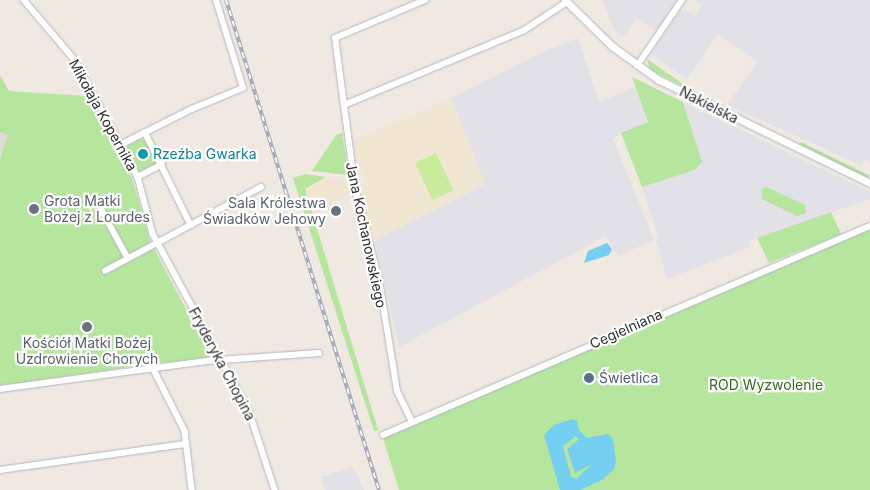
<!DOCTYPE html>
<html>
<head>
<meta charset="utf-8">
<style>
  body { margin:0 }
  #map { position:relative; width:870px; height:490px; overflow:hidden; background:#efe9e1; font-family:Inter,sans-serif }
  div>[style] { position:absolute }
  .industrial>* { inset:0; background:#e3e1e8 }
  .education>* { inset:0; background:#f0e6d1 }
  .green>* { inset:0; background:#b6e59e; transform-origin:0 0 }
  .pitch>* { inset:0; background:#c9ec9a; transform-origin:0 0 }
  .plaza>* { inset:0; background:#dfdcd8 }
  .water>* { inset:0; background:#75cff0 }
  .roads { filter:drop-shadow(0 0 1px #b4b7c1) drop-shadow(0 0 1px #b4b7c1) }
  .minor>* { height:5.5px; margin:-2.75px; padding:0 2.75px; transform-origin:2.75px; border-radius:2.75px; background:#fff }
  .tertiary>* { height:7px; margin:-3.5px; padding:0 3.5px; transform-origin:3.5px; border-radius:3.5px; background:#fff }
  .rail>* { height:4px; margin-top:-2px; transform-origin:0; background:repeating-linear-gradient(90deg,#fff 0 5.5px,#a3a6b8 0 11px); box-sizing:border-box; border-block:1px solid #a3a6b8 }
  .dots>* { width:14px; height:14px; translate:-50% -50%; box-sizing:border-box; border:2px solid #fff; border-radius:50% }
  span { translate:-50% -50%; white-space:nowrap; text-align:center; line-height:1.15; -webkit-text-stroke:4.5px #fff; paint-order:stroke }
  .street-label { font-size:14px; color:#2e2e2e }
  .culture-label { font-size:14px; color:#0d838f }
  .left { translate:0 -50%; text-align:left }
  .worship-label { font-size:14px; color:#5b616d }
  .right { translate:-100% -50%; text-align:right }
  .service-label { font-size:14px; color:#4e5e75 }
  .park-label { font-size:14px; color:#2c6e1b }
</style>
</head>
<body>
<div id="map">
  <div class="industrial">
    <i style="clip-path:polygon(602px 0,678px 0,656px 31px,637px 18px,623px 37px,614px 29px)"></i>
    <i style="clip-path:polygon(695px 0,870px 0,870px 162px,866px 159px,861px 165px,727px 105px,758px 62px,718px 34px,687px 79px,651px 54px,680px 11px,685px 9px,695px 16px,702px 5px)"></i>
    <i style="clip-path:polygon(578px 38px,599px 102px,635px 87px,648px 122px,613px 138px,654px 240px,618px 256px,606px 236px,399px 347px,375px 240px,485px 184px,451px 98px,545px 51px)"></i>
    <i style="clip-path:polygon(683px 102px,870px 192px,870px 199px,757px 238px,748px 242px,750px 247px,667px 279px,656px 239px,659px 238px,642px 187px,695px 170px,702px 162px)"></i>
    <i style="clip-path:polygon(353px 467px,364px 490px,325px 490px,321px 477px)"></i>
  </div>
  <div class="education">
    <i style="clip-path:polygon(451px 98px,485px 184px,375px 240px,365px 212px,359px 186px,365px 182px,352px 142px)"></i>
    <i style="clip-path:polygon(326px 177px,349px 180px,352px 192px,313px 213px,305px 189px)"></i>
  </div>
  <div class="green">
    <i style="clip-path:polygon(647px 59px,686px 86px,685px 87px,650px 70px)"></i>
    <i style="clip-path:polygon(0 75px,9px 91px,86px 96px,132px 178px,150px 241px,212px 359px,155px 363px,0 386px)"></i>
    <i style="clip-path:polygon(632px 77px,683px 102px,702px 162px,695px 170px,642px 187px,621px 133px,648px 122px)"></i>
    <i style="clip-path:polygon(342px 133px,349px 175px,312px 171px,337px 134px)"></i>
    <i style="clip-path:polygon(140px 139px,147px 141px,158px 164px,138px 172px,126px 147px)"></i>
    <i style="left:801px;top:142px;width:76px;height:4px;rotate:26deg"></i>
    <i style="clip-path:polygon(305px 174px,326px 177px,305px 189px,378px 430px,374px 431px,293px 178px)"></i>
    <i style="clip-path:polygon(767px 187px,805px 205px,806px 213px,797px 216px,762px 199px,762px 189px)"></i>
    <i style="clip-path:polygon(831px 212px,841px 234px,769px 263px,757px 238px)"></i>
    <i style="clip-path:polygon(870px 229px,870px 490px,399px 490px,383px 438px)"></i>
  </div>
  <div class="pitch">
    <i style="left:436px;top:153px;width:41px;height:23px;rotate:65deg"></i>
  </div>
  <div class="plaza">
    <i style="clip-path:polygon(0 132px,8px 135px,0 159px)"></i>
  </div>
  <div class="water">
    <i style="clip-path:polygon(607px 243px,612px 249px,609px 255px,584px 263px,588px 251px)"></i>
    <i style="clip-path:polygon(evenodd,572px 419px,577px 421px,579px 430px,587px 438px,608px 434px,613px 439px,616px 461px,614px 469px,602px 480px,580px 490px,560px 490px,544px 435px,554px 425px,572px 419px,576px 436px,579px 439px,567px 449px,575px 473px,592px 464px,576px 479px,571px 477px,563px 446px,576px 436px)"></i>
  </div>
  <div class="roads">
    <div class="minor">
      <i style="left:24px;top:0;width:77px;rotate:49.7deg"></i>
      <i style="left:74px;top:59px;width:134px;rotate:61.5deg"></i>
      <i style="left:138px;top:177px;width:59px;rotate:75.3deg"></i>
      <i style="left:153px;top:234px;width:204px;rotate:61.5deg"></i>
      <i style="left:250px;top:413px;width:81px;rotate:72deg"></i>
      <i style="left:637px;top:66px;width:80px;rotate:-55.7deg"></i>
      <i style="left:344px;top:105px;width:194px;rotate:-22.5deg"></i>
      <i style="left:523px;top:31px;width:53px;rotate:-33.4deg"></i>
      <i style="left:145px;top:132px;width:104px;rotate:63.7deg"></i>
      <i style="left:120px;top:145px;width:80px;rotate:-26.6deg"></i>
      <i style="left:192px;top:109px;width:55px;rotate:-22.4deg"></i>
      <i style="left:243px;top:88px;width:92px;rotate:-107.1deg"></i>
      <i style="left:138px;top:177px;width:27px;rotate:-28deg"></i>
      <i style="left:99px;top:205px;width:60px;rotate:61.3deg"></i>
      <i style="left:105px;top:271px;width:177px;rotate:-28.3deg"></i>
      <i style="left:153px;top:368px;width:71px;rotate:63.1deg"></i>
      <i style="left:185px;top:431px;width:59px;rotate:83.2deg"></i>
      <i style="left:0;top:389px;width:208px;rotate:-7.7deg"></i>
      <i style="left:206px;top:361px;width:113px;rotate:-4deg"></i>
      <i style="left:412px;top:422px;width:34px;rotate:-116deg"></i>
      <i style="left:397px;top:391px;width:112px;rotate:-99.2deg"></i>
      <i style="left:379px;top:280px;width:94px;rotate:-104.8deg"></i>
      <i style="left:355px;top:189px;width:152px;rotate:-97.5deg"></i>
      <i style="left:335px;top:38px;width:98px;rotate:-22.9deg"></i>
      <i style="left:383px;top:435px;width:530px;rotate:-23.23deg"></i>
      <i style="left:0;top:470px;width:188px;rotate:-8deg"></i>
    </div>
    <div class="tertiary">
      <i style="left:565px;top:0;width:67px;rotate:44.4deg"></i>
      <i style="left:613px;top:47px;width:57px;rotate:35.7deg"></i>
      <i style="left:659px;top:80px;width:235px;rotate:26deg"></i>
    </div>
  </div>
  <div class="rail">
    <i style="left:226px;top:0;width:513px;rotate:72.66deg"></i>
  </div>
  <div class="dots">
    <i style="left:143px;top:154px;background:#0f9aa8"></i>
    <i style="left:34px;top:209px;background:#6b7280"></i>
    <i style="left:336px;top:211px;background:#6b7280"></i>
    <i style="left:87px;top:327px;background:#6b7280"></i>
    <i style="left:589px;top:378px;background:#5c6f8a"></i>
  </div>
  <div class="street-label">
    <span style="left:709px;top:105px;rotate:27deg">Nakielska</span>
    <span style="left:103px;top:115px;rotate:61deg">Mikołaja Kopernika</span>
    <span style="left:366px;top:235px;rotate:78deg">Jana Kochanowskiego</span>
    <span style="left:626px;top:329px;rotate:-24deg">Cegielniana</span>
    <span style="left:222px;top:364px;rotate:62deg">Fryderyka Chopina</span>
  </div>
  <div class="culture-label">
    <span class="left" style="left:153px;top:154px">Rzeźba Gwarka</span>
  </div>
  <div class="worship-label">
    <span class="left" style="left:44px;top:209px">Grota Matki<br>Bożej z Lourdes</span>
    <span class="right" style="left:326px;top:211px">Sala Królestwa<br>Świadków Jehowy</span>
    <span style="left:87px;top:351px">Kościół Matki Bożej<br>Uzdrowienie Chorych</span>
  </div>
  <div class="service-label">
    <span class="left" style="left:599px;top:378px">Świetlica</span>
  </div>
  <div class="park-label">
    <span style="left:766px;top:385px">ROD Wyzwolenie</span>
  </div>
</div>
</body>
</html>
